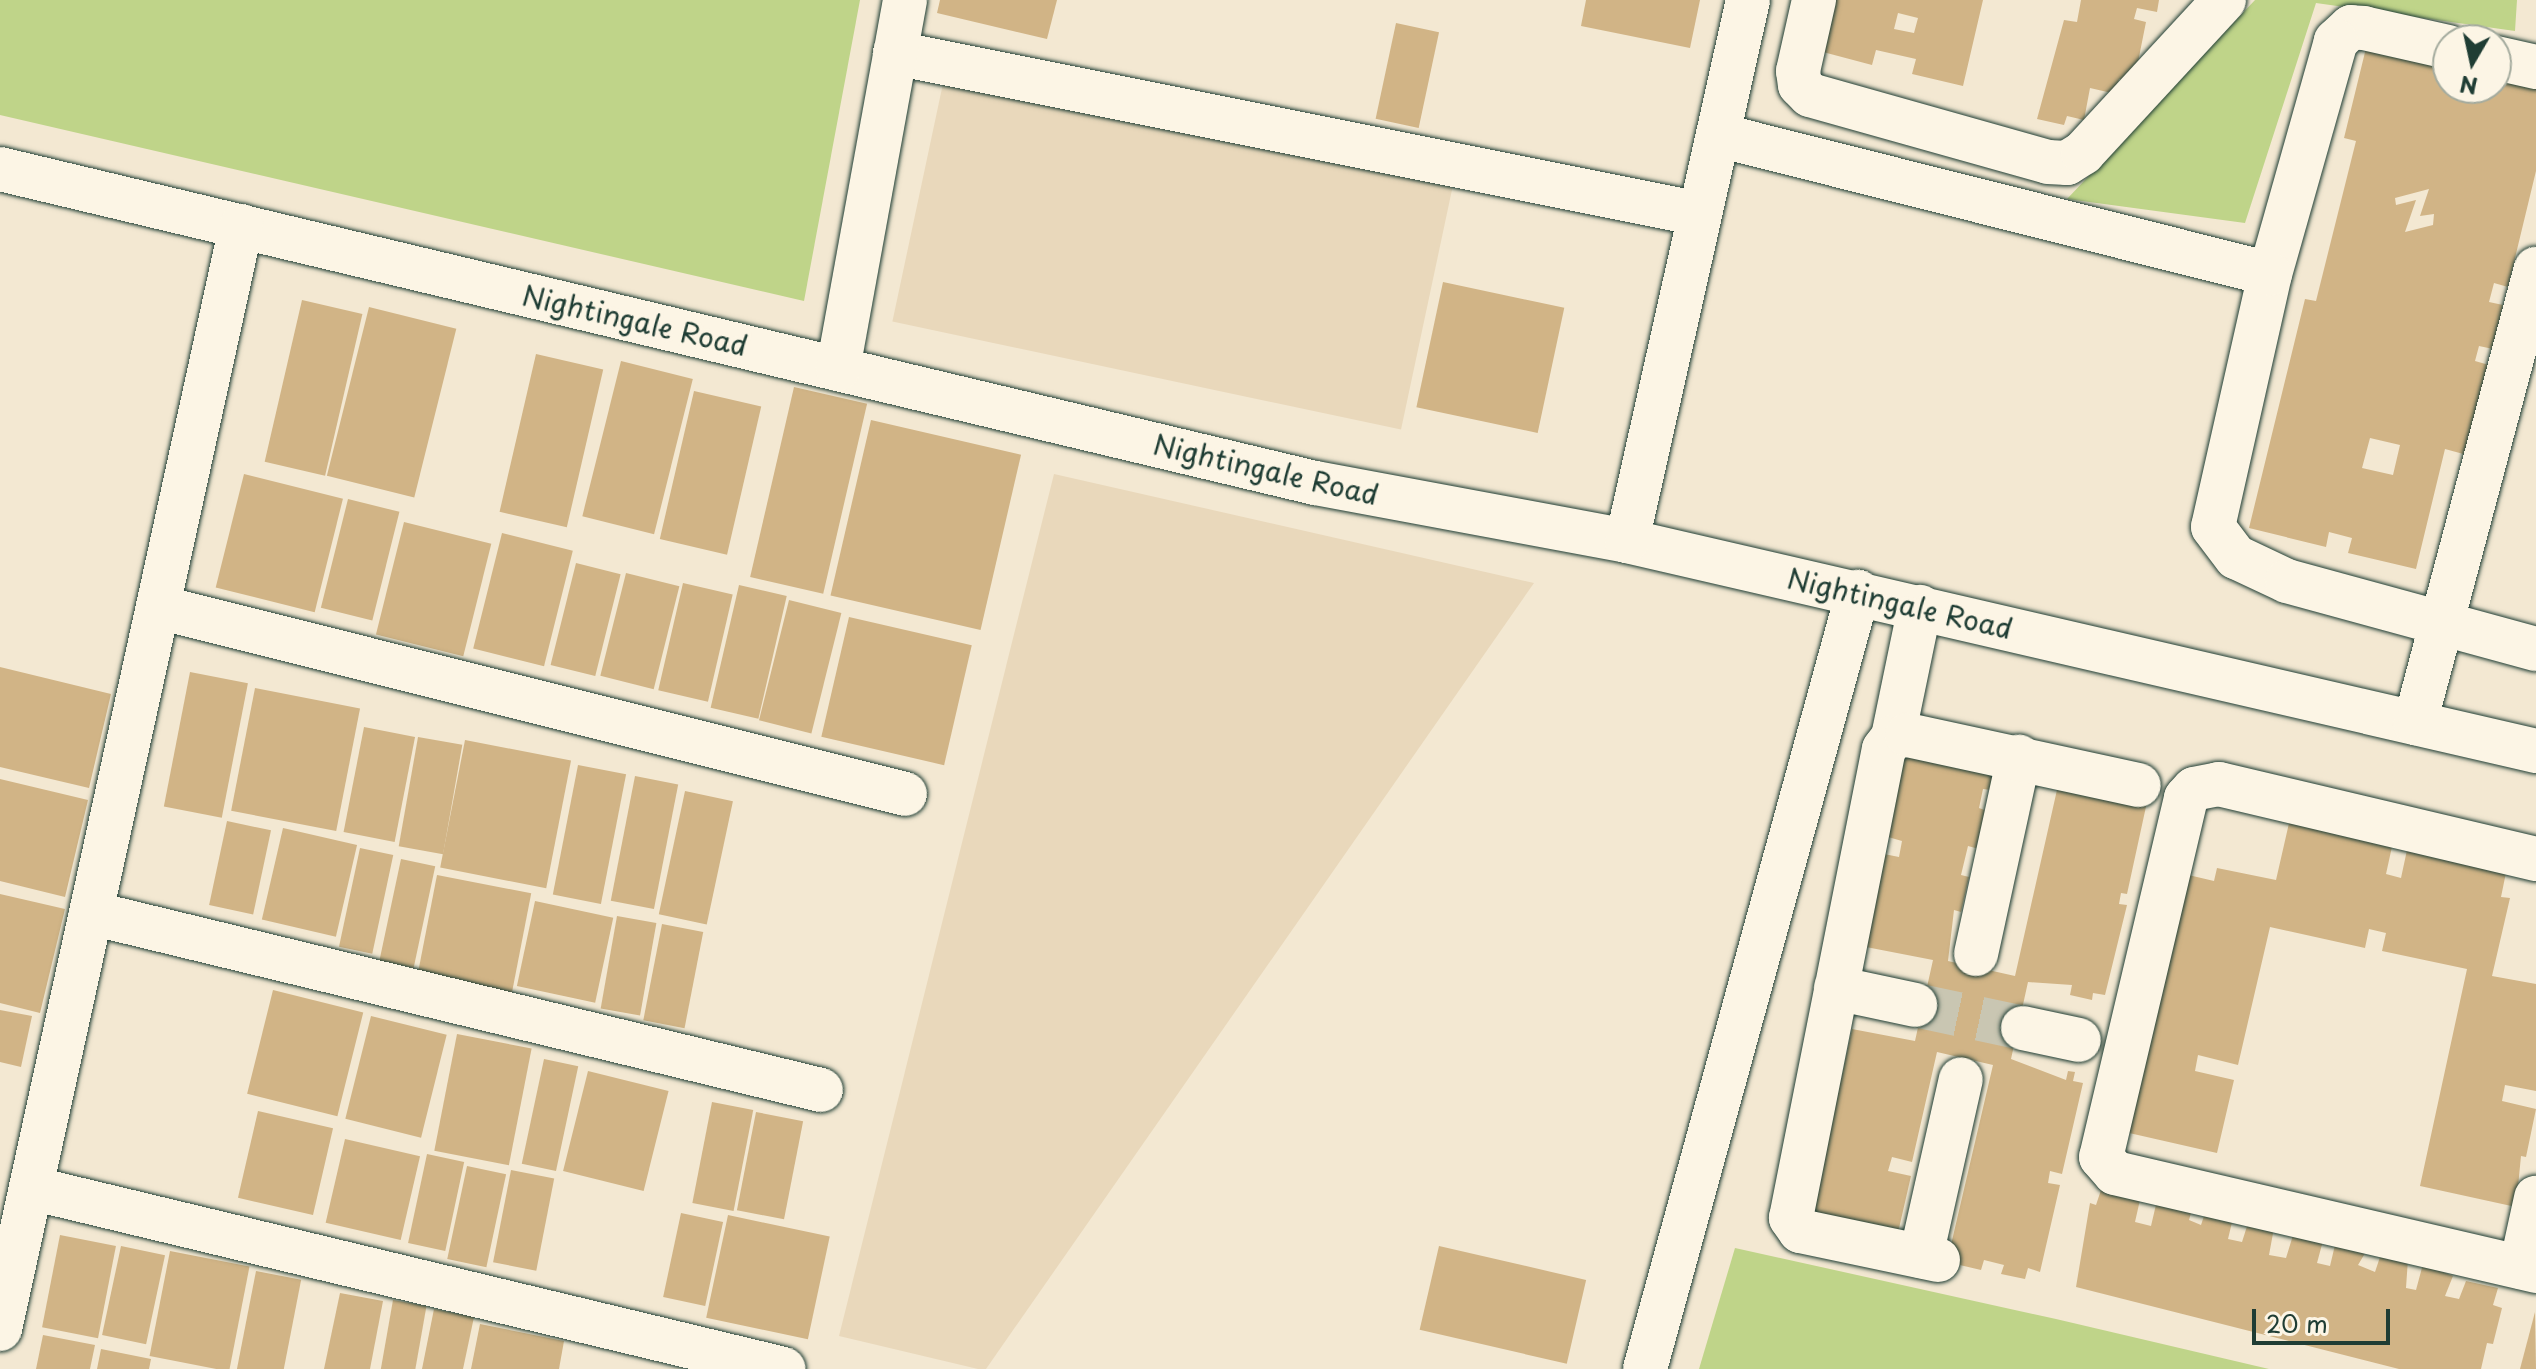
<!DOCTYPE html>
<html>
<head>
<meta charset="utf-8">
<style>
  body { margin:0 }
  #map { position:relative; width:2536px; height:1369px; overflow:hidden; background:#f3e8d2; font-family:"Playpen Sans",sans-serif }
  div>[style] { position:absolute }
  .built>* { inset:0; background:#e9d8bb; transform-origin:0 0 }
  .green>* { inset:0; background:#bfd489 }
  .building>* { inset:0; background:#d1b486; transform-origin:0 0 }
  .minor-tunnel>* { height:44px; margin-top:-22px; transform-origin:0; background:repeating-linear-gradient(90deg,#c9c6b2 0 44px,transparent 0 66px) }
  .roads { filter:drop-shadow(0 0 2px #1f3d34) drop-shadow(0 0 2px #1f3d34) }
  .minor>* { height:44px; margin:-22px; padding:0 22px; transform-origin:22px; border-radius:22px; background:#fcf5e5 }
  span { translate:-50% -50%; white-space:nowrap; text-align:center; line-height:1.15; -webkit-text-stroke:7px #fcf5e5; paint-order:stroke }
  .street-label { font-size:28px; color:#1f3d34 }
  .north { position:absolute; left:2432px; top:24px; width:80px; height:80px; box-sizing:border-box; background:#fcf5e5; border:2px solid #a4ab9e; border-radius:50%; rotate:189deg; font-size:22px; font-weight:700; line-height:32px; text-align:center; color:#1f3d34 }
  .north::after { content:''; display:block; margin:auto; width:28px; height:36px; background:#1f3d34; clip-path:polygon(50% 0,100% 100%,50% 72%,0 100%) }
  .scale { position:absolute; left:2252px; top:1309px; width:138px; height:36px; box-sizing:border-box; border:4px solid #1f3d34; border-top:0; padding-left:10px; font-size:24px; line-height:28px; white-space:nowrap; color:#1f3d34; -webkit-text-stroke:6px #fcf5e5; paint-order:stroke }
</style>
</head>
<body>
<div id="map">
  <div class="built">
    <i style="left:945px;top:74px;width:520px;height:253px;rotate:12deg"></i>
    <i style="clip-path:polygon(1054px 474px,1534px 583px,986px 1369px,978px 1369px,839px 1336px)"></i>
  </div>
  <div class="green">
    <i style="clip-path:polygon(0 0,860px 0,804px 301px,0 115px)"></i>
    <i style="clip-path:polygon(2255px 0,2517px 0,2515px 31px,2316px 3px,2245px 223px,2067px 199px)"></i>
    <i style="clip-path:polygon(1735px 1248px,2056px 1319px,2269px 1369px,1699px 1369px)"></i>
  </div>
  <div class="building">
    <i style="clip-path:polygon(940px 0,1057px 0,1047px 39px,937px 13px)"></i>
    <i style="clip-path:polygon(1586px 0,1700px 0,1690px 48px,1581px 26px)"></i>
    <i style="clip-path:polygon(evenodd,1835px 0,1983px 0,1963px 86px,1912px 74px,1916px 59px,1876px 50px,1872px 65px,1823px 52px,1835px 0,1898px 13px,1918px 18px,1914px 33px,1894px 29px,1898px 13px)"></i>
    <i style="clip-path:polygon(2081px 0,2159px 0,2157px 12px,2137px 8px,2134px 19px,2146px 22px,2134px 82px,2119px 79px,2116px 94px,2090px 88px,2084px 120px,2067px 116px,2064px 125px,2037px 119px,2064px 20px,2077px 22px)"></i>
    <i style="left:1396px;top:23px;width:44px;height:98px;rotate:12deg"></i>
    <i style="clip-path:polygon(evenodd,2367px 44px,2448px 64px,2448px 88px,2496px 88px,2496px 76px,2536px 85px,2536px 171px,2508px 287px,2494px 283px,2489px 302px,2503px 305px,2493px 349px,2479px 346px,2475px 361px,2489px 365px,2467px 455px,2445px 449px,2416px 569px,2348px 553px,2352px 538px,2329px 532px,2326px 547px,2249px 528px,2305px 299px,2316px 301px,2356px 141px,2344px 138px,2367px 44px,2429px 189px,2420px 216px,2434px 214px,2433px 225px,2405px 232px,2416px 200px,2396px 205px,2395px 198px,2429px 189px,2367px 44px,2370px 438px,2400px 445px,2393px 475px,2362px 468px,2370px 438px)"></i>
    <i style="left:1443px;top:282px;width:124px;height:128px;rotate:12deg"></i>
    <i style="left:302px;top:300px;width:62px;height:166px;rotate:13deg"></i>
    <i style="left:369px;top:307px;width:90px;height:174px;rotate:14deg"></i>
    <i style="left:536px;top:354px;width:69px;height:162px;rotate:13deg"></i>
    <i style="left:621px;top:361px;width:74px;height:160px;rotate:14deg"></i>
    <i style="left:794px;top:387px;width:75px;height:195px;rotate:13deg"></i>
    <i style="left:694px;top:391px;width:69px;height:152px;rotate:13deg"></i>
    <i style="left:871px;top:420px;width:154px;height:180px;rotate:13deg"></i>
    <i style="left:244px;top:474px;width:102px;height:117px;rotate:14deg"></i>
    <i style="left:348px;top:499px;width:53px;height:112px;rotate:14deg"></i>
    <i style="left:404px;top:522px;width:90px;height:116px;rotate:14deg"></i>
    <i style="left:502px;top:533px;width:73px;height:119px;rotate:14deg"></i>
    <i style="left:576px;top:563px;width:46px;height:105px;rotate:14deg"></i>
    <i style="left:626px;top:573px;width:55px;height:106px;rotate:14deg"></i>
    <i style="left:683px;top:583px;width:51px;height:110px;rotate:13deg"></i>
    <i style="left:739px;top:585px;width:49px;height:126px;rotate:13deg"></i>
    <i style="left:789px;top:600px;width:54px;height:124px;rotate:14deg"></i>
    <i style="left:849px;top:617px;width:126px;height:123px;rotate:13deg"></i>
    <i style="clip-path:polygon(0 667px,111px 694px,89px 788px,0 767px)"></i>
    <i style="left:190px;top:672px;width:59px;height:137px;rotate:11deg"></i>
    <i style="left:255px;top:688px;width:107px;height:125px;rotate:11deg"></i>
    <i style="left:364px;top:727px;width:52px;height:107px;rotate:11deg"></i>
    <i style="left:418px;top:737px;width:45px;height:111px;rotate:10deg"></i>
    <i style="left:465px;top:740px;width:108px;height:130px;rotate:11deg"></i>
    <i style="clip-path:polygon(1903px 750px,1997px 772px,1991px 790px,1983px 789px,1979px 808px,1987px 811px,1979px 849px,1968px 846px,1961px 875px,1969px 877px,1961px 912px,1954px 910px,1948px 961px,2015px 976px,2059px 781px,2147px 802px,2127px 894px,2121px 893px,2119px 904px,2127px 905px,2105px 995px,2093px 993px,2092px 1000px,2070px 995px,2072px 985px,2028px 982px,2011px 1059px,2066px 1080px,2068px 1071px,2075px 1072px,2073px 1081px,2083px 1083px,2062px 1174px,2050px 1171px,2048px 1183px,2060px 1185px,2040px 1272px,2028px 1268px,2025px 1279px,2001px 1274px,2004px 1265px,1984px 1260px,1981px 1270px,1947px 1262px,1993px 1065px,1937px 1052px,1912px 1162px,1892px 1157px,1888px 1171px,1911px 1176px,1897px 1237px,1811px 1218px,1852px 1029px,1915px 1041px,1933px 960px,1866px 947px,1884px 854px,1899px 857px,1902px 841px,1888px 837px)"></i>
    <i style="left:578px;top:765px;width:49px;height:132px;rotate:11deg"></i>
    <i style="left:635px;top:776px;width:44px;height:127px;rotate:11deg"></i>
    <i style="clip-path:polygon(0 779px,88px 800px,65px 897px,0 881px)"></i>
    <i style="left:685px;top:791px;width:49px;height:126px;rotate:12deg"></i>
    <i style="clip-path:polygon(2292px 810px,2395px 833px,2386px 874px,2401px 878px,2410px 836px,2509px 858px,2501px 897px,2510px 898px,2492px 976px,2536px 984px,2536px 1091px,2505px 1085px,2502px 1101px,2536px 1109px,2526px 1157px,2521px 1156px,2516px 1207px,2420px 1186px,2467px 969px,2382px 951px,2386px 933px,2369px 929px,2365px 948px,2270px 927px,2238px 1065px,2198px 1055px,2195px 1071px,2234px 1080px,2217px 1153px,2116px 1130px,2180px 873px,2214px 881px,2217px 868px,2276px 880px)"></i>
    <i style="left:227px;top:821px;width:45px;height:86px;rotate:12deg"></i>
    <i style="left:283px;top:828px;width:76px;height:94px;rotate:13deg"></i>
    <i style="left:360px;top:848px;width:34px;height:101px;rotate:12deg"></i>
    <i style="left:401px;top:859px;width:35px;height:104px;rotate:12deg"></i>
    <i style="left:437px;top:875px;width:96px;height:101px;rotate:11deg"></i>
    <i style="clip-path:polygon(0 894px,65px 909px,40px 1013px,0 1003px)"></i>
    <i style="left:535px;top:901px;width:80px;height:87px;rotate:12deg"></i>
    <i style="left:617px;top:916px;width:40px;height:94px;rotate:10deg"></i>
    <i style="left:662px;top:924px;width:42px;height:98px;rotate:11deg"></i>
    <i style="left:273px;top:990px;width:93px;height:107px;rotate:14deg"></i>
    <i style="clip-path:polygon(0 1010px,32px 1016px,21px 1067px,0 1062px)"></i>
    <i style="left:371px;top:1016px;width:78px;height:106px;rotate:14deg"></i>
    <i style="left:457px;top:1034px;width:76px;height:119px;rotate:11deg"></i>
    <i style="left:544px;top:1059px;width:35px;height:107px;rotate:12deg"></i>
    <i style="left:588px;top:1071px;width:83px;height:103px;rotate:14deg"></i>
    <i style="left:712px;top:1102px;width:42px;height:103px;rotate:11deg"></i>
    <i style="left:258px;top:1111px;width:77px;height:89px;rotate:13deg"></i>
    <i style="left:756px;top:1112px;width:48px;height:100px;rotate:11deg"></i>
    <i style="left:345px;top:1139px;width:77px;height:86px;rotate:13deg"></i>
    <i style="left:427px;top:1154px;width:38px;height:91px;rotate:12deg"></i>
    <i style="left:467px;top:1166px;width:40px;height:95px;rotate:12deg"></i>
    <i style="left:511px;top:1170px;width:44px;height:94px;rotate:11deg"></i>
    <i style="clip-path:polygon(2104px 1181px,2142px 1191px,2135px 1222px,2151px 1226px,2158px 1196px,2193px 1206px,2189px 1220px,2201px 1225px,2206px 1210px,2233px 1218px,2228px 1239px,2242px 1242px,2248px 1223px,2274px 1228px,2269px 1255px,2286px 1258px,2294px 1232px,2324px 1237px,2317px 1263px,2330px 1266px,2335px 1245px,2367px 1250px,2358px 1265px,2375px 1272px,2380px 1257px,2408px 1259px,2406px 1288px,2416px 1290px,2423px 1264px,2453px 1276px,2445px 1296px,2459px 1299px,2466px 1281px,2498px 1288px,2493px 1305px,2502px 1308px,2493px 1344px,2487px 1343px,2481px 1369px,2399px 1369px,2076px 1287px,2090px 1203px,2096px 1205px)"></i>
    <i style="left:681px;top:1213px;width:43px;height:86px;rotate:12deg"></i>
    <i style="left:728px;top:1215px;width:104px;height:105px;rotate:12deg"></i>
    <i style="left:60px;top:1235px;width:57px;height:94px;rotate:11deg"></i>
    <i style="left:121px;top:1246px;width:45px;height:91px;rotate:12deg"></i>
    <i style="left:1439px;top:1246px;width:151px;height:86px;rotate:13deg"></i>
    <i style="left:170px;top:1251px;width:81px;height:107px;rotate:11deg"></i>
    <i style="left:256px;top:1271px;width:46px;height:100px;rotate:11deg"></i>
    <i style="clip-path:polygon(340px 1293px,383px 1301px,370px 1369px,324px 1369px)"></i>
    <i style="left:393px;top:1300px;width:34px;height:70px;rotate:10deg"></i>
    <i style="clip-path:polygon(434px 1309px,474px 1317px,463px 1369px,422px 1369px)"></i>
    <i style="clip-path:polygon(2535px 1312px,2536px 1369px,2520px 1369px)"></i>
    <i style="clip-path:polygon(480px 1324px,564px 1341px,559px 1369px,471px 1369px)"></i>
    <i style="clip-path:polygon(43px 1335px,95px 1345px,90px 1369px,36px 1369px)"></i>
    <i style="clip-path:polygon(101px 1349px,151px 1359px,149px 1369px,97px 1369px)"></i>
  </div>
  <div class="minor-tunnel">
    <i style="left:1915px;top:1005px;width:110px;rotate:12deg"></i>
  </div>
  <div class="roads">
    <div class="minor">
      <i style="left:1814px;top:0;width:73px;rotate:102.7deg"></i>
      <i style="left:1798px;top:71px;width:14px;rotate:82deg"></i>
      <i style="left:1800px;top:85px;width:14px;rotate:45deg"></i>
      <i style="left:1810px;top:95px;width:247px;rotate:15.7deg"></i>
      <i style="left:2048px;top:162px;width:19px;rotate:3deg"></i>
      <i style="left:2067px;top:163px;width:19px;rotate:-32deg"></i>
      <i style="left:2083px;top:153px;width:208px;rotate:-47.3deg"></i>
      <i style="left:2448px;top:47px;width:86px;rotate:-167.3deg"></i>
      <i style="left:2364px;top:28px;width:13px;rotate:-176deg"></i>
      <i style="left:2351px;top:27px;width:21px;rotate:137deg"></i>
      <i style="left:2336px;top:41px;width:242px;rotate:105.8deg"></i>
      <i style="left:2270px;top:274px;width:259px;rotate:102.7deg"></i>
      <i style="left:2213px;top:527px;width:38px;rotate:53deg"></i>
      <i style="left:2236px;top:557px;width:56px;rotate:25.2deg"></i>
      <i style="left:2287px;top:581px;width:258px;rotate:15.3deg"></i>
      <i style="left:895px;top:53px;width:821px;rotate:11.31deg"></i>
      <i style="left:2496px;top:58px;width:41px;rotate:12.7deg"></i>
      <i style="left:1718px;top:135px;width:569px;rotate:14.13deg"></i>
      <i style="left:0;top:169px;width:1352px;rotate:13.43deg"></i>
      <i style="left:1315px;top:483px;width:317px;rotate:10.5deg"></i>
      <i style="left:1627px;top:541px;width:933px;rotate:13.01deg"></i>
      <i style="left:838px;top:369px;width:375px;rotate:-79.7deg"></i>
      <i style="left:1627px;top:541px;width:554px;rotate:-77.39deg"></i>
      <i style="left:158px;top:607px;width:770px;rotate:14.05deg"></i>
      <i style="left:2415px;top:723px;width:470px;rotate:-75.1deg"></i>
      <i style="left:1893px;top:737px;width:133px;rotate:-78.3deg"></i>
      <i style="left:2536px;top:859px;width:326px;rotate:-166.7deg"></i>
      <i style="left:2219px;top:784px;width:25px;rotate:169deg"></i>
      <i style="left:2194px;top:789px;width:12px;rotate:132deg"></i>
      <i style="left:2186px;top:798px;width:369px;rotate:103.3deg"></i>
      <i style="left:2101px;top:1157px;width:21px;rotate:49deg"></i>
      <i style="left:2115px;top:1173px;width:432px;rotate:13.1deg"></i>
      <i style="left:91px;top:913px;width:751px;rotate:13.63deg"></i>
      <i style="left:1976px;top:954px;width:202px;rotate:-77.7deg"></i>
      <i style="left:1836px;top:988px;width:81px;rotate:12.1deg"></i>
      <i style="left:2023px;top:1028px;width:57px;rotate:12.1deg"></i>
      <i style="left:31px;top:1188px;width:774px;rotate:13.52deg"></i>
      <i style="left:1921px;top:1256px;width:181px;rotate:-77.3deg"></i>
      <i style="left:1938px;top:1260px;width:141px;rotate:-168.1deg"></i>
      <i style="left:1800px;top:1231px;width:16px;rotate:-125deg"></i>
      <i style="left:1791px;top:1218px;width:478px;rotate:-78.8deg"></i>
      <i style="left:1884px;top:749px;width:15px;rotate:-53deg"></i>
      <i style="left:1893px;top:737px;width:14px;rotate:-8deg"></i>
      <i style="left:1907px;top:735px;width:237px;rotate:12.2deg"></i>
      <i style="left:2521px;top:1267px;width:71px;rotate:-77.7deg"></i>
      <i style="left:0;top:1329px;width:1129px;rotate:-77.67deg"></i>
      <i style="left:1645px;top:1369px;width:806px;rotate:-74.67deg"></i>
    </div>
  </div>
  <div class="street-label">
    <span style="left:635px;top:320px;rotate:13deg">Nightingale Road</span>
    <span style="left:1266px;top:469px;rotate:13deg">Nightingale Road</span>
    <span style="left:1900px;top:603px;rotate:13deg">Nightingale Road</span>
  </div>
  <div class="north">N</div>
  <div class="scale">20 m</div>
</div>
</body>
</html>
